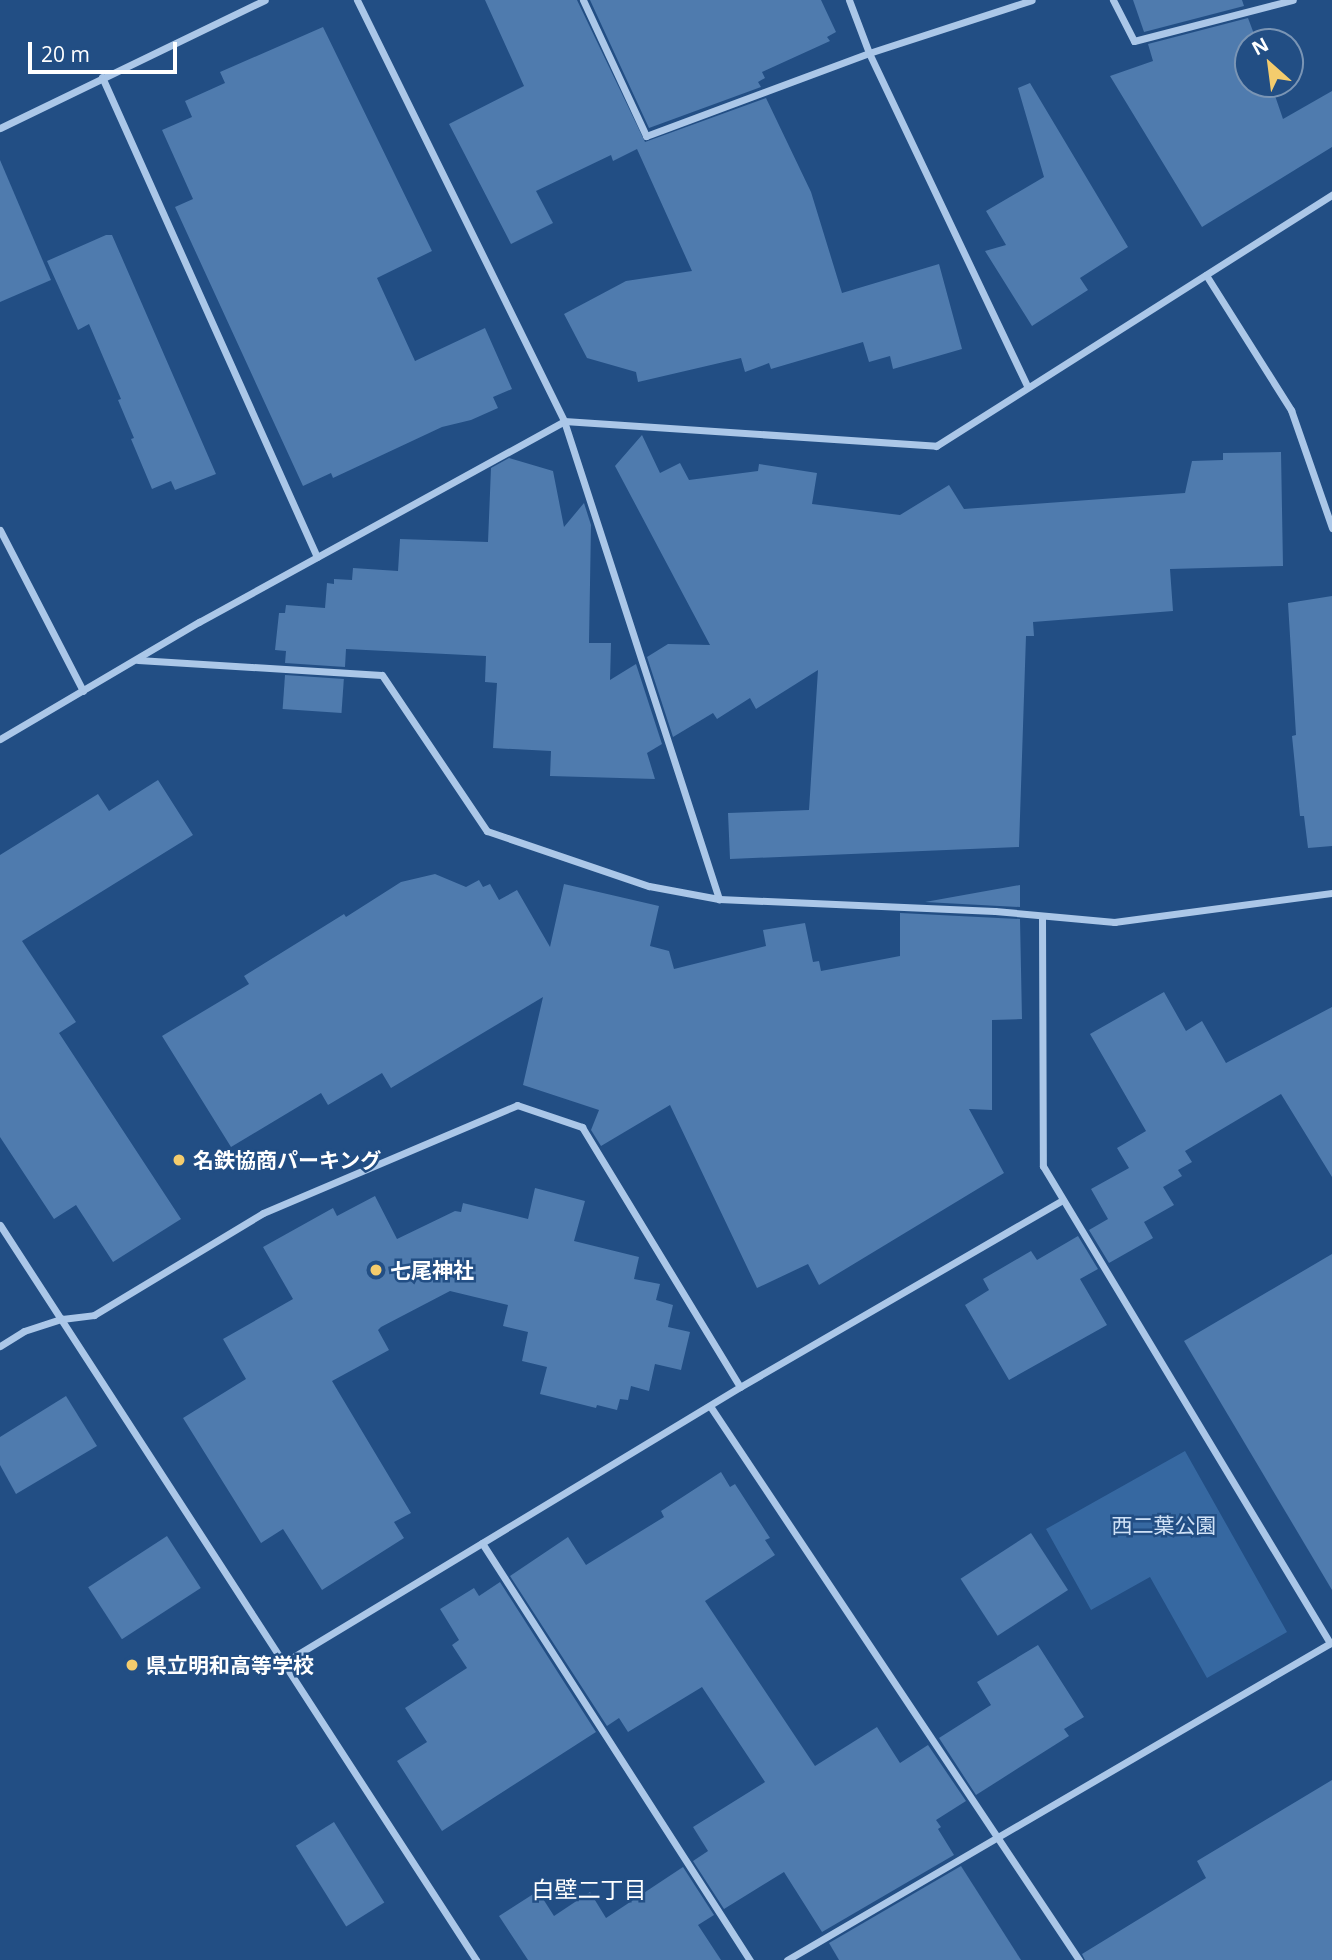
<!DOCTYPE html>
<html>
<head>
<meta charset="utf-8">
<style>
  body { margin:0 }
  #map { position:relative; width:1332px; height:1960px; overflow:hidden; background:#224e84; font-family:"Open Sans","Noto Sans JP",sans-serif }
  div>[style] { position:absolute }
  .green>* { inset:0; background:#3668a1 }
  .building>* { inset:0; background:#4f7bae; transform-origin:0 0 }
  .street>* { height:7px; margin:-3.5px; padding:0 3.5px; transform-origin:3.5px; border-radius:3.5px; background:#abc7e8 }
  .dots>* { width:19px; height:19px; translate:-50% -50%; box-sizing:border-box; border:4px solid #224e84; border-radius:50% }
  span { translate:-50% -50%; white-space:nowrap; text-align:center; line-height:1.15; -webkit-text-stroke:5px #224e84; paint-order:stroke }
  .poi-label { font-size:21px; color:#fff; font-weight:700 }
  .left { translate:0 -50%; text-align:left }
  .park-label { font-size:21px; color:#cfe1f6 }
  .neighbourhood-label { font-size:23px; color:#fff }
  .north { position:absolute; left:1234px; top:28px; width:70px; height:70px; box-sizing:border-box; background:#224e84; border:2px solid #7a95b5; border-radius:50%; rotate:332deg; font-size:19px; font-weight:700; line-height:28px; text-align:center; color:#fff }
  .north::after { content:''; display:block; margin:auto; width:24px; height:32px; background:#f4cc6d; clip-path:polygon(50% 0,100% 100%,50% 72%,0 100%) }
  .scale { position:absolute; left:28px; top:42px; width:149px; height:32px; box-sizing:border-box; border:4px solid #fff; border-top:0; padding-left:9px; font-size:21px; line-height:24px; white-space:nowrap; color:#fff; -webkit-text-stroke:5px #224e84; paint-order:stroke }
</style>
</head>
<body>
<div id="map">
  <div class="green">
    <i style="clip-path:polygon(1185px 1451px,1287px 1632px,1207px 1678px,1150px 1577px,1091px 1610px,1046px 1529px)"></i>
  </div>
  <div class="building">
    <i style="clip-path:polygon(485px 0,577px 0,645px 142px,766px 98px,811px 192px,842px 293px,939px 264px,962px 349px,893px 369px,890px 356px,869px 362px,863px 342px,771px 369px,769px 363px,745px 372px,741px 358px,638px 382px,636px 372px,587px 358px,564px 314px,626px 281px,692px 271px,637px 149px,613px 161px,611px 155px,536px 191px,553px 223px,511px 244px,449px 124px,524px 86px)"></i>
    <i style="clip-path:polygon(590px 0,821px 0,836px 32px,827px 37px,830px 41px,762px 72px,765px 78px,758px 82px,761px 87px,649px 128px)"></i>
    <i style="clip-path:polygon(1133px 0,1242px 0,1244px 6px,1144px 32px)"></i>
    <i style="clip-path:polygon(1248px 18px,1257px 42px,1248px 42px,1248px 84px,1271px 84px,1283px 119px,1332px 91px,1332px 147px,1202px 227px,1110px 76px,1153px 61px,1148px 44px)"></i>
    <i style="clip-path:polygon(323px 27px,432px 251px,377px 278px,415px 361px,485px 328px,512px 389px,493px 397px,498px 408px,471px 420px,442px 427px,333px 478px,331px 473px,303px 486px,175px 207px,193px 199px,162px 130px,192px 117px,185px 101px,225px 83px,220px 72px)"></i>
    <i style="clip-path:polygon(1030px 83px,1128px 247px,1080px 278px,1088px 290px,1032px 326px,985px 251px,1006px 245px,986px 211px,1044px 177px,1018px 88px)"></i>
    <i style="clip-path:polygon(0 160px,51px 280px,0 302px)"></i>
    <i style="clip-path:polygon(106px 235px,112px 235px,216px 474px,175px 490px,171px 481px,152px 489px,131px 439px,134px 438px,118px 400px,121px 399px,89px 324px,78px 330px,47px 261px)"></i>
    <i style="clip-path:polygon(642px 435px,660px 473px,680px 463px,689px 480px,758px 471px,759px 464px,817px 473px,812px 504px,900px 515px,949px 485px,964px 509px,1185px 493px,1192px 461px,1223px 460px,1223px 453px,1281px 452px,1283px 566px,1170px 569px,1173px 611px,1033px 622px,1034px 636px,1026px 636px,1019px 847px,730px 859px,728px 813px,809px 810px,818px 670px,756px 709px,750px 698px,717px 719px,713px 713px,673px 737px,647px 657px,668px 644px,710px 645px,615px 466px)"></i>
    <i style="clip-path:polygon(509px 458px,553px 471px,564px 527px,584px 503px,591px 525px,589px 643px,611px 643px,610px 680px,636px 664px,662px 744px,647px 753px,655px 779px,550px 776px,551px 751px,493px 748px,497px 683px,485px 682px,486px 656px,346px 649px,345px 667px,285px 663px,286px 651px,275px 650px,279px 613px,285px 613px,286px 605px,325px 608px,327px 583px,334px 584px,334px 579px,352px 580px,353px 568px,398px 571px,400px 539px,488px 542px,491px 468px)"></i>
    <i style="clip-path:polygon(1332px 596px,1332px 846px,1308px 848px,1304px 816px,1300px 816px,1292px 736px,1296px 735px,1288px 603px)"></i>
    <i style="left:285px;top:675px;width:59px;height:34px;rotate:4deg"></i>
    <i style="clip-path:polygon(158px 780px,193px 835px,22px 941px,76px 1022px,59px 1033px,181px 1219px,113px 1262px,76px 1205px,54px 1219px,0 1137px,0 855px,98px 794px,109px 811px)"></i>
    <i style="clip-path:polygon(435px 874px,466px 887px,479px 880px,483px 887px,490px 884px,499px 900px,517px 890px,550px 947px,564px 884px,659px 906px,650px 946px,669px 951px,674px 969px,766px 946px,763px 930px,805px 923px,813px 962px,819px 961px,821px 971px,900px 956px,900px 913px,1020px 919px,1022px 1019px,992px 1020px,992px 1110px,969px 1109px,1004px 1173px,819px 1285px,808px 1264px,757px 1288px,670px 1105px,601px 1146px,591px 1130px,599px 1110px,523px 1085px,543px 997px,391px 1088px,382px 1073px,328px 1105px,321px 1093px,231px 1147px,162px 1036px,249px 984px,244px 976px,344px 914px,346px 917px,401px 882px)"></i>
    <i style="clip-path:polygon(1020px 885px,1020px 907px,925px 902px)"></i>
    <i style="clip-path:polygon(1164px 992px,1186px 1031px,1202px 1021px,1226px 1063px,1332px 1007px,1332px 1177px,1281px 1094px,1185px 1151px,1192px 1162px,1178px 1170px,1182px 1176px,1163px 1187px,1174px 1205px,1144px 1222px,1153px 1238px,1109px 1263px,1089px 1230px,1108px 1219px,1091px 1189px,1129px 1168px,1117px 1148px,1146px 1131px,1090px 1034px)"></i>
    <i style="clip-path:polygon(535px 1188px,585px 1201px,574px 1241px,639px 1257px,634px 1279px,660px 1284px,656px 1300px,673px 1305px,668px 1327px,690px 1332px,681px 1370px,655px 1364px,649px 1391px,631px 1386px,628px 1400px,620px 1399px,617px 1410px,597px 1405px,596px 1408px,540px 1394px,547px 1367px,522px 1361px,528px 1332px,503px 1326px,508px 1305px,450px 1291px,381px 1327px,378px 1330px,389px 1350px,332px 1381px,411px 1513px,394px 1522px,404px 1538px,322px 1590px,283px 1529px,261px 1543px,183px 1418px,246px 1379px,223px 1339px,293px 1299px,263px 1247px,333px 1208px,337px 1216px,375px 1196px,397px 1239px,455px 1211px,461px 1212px,463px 1203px,528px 1219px)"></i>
    <i style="clip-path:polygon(1078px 1236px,1098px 1269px,1080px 1279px,1107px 1325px,1009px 1380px,965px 1305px,989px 1290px,983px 1279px,1031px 1251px,1037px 1260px)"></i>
    <i style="clip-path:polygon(1332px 1254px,1332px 1590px,1184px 1341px)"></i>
    <i style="clip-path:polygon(66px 1396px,97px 1446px,16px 1494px,0 1465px,0 1437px)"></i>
    <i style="clip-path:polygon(721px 1472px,730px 1487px,735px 1484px,770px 1538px,765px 1540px,775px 1555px,705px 1601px,815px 1766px,877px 1727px,900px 1763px,928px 1745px,966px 1801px,936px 1820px,941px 1827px,938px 1829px,954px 1855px,822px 1932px,784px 1872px,724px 1909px,693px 1861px,708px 1851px,693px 1827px,765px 1782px,702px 1687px,628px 1732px,619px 1718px,607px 1726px,510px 1576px,568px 1537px,586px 1565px,664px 1517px,661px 1511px)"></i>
    <i style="left:1031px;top:1533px;width:68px;height:84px;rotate:57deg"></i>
    <i style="left:167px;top:1536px;width:62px;height:94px;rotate:57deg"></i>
    <i style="clip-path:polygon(500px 1582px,596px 1732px,442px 1831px,397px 1761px,427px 1742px,405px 1708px,467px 1668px,452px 1645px,459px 1640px,440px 1609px,474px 1588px,479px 1596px)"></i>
    <i style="clip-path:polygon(1038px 1645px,1084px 1717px,1064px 1729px,1069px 1736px,976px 1795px,939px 1738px,991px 1705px,977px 1682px)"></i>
    <i style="clip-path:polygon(1332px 1780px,1332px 1960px,1085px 1960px,1082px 1954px,1206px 1878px,1197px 1861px)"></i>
    <i style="left:334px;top:1822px;width:95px;height:45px;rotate:58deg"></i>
    <i style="clip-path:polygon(961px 1866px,1021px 1960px,839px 1960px,829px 1943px)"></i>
    <i style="clip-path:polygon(683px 1867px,714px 1915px,698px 1925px,721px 1960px,528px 1960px,499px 1916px,538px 1891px,554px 1916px,590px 1892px,606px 1918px)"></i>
  </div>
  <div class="street">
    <i style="left:357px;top:0;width:469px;rotate:63.8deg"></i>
    <i style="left:564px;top:421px;width:503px;rotate:72.03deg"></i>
    <i style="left:583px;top:0;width:150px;rotate:65.1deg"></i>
    <i style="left:646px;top:136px;width:238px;rotate:-20.4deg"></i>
    <i style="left:869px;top:53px;width:171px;rotate:-18deg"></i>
    <i style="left:849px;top:0;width:57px;rotate:69.3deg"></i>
    <i style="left:869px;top:53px;width:369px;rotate:64.6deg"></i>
    <i style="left:1113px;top:0;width:46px;rotate:62.9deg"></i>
    <i style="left:1134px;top:41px;width:164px;rotate:-14.5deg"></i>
    <i style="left:102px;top:77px;width:526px;rotate:65.87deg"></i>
    <i style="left:0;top:128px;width:294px;rotate:-25.8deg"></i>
    <i style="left:1206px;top:275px;width:160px;rotate:57.8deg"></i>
    <i style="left:1291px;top:410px;width:125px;rotate:70.8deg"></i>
    <i style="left:0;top:530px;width:181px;rotate:62.7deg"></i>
    <i style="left:138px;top:660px;width:244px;rotate:3.5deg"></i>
    <i style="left:382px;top:675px;width:188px;rotate:56.1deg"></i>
    <i style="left:487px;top:831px;width:171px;rotate:18.8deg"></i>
    <i style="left:649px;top:886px;width:71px;rotate:10.5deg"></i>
    <i style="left:719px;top:899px;width:276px;rotate:2.5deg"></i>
    <i style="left:995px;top:911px;width:120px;rotate:5.3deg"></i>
    <i style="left:1114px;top:922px;width:220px;rotate:-7.6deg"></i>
    <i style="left:0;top:739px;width:231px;rotate:-30.5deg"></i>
    <i style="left:199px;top:622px;width:417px;rotate:-28.8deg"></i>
    <i style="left:564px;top:421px;width:373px;rotate:3.8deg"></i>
    <i style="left:936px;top:446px;width:469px;rotate:-32.4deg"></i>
    <i style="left:1042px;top:916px;width:250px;rotate:89.8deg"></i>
    <i style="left:1043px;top:1166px;width:557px;rotate:58.97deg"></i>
    <i style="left:0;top:1225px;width:876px;rotate:57.07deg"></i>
    <i style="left:0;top:1346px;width:28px;rotate:-32deg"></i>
    <i style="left:24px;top:1331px;width:40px;rotate:-18deg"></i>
    <i style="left:62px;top:1319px;width:32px;rotate:-7deg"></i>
    <i style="left:94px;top:1315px;width:197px;rotate:-31.1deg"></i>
    <i style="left:263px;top:1213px;width:276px;rotate:-23deg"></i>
    <i style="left:517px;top:1105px;width:69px;rotate:18.7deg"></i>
    <i style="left:582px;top:1127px;width:304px;rotate:58.7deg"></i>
    <i style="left:710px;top:1406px;width:666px;rotate:56.33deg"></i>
    <i style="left:482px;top:1543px;width:496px;rotate:57.3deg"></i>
    <i style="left:285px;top:1662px;width:532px;rotate:-31.15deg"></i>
    <i style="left:740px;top:1387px;width:372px;rotate:-30.1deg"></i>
    <i style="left:787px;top:1960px;width:631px;rotate:-30.26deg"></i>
  </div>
  <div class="dots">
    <i style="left:179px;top:1160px;background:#f4cc6d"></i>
    <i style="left:376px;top:1270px;background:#f4cc6d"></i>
    <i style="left:132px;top:1665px;background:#f4cc6d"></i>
  </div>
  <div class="poi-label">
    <span class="left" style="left:193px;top:1160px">名鉄協商パーキング</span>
    <span class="left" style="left:390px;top:1270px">七尾神社</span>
    <span class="left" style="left:146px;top:1665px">県立明和高等学校</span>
  </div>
  <div class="park-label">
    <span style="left:1164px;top:1525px">西二葉公園</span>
  </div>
  <div class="neighbourhood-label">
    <span style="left:589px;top:1889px">白壁二丁目</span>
  </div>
  <div class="north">N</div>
  <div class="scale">20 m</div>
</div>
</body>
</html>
